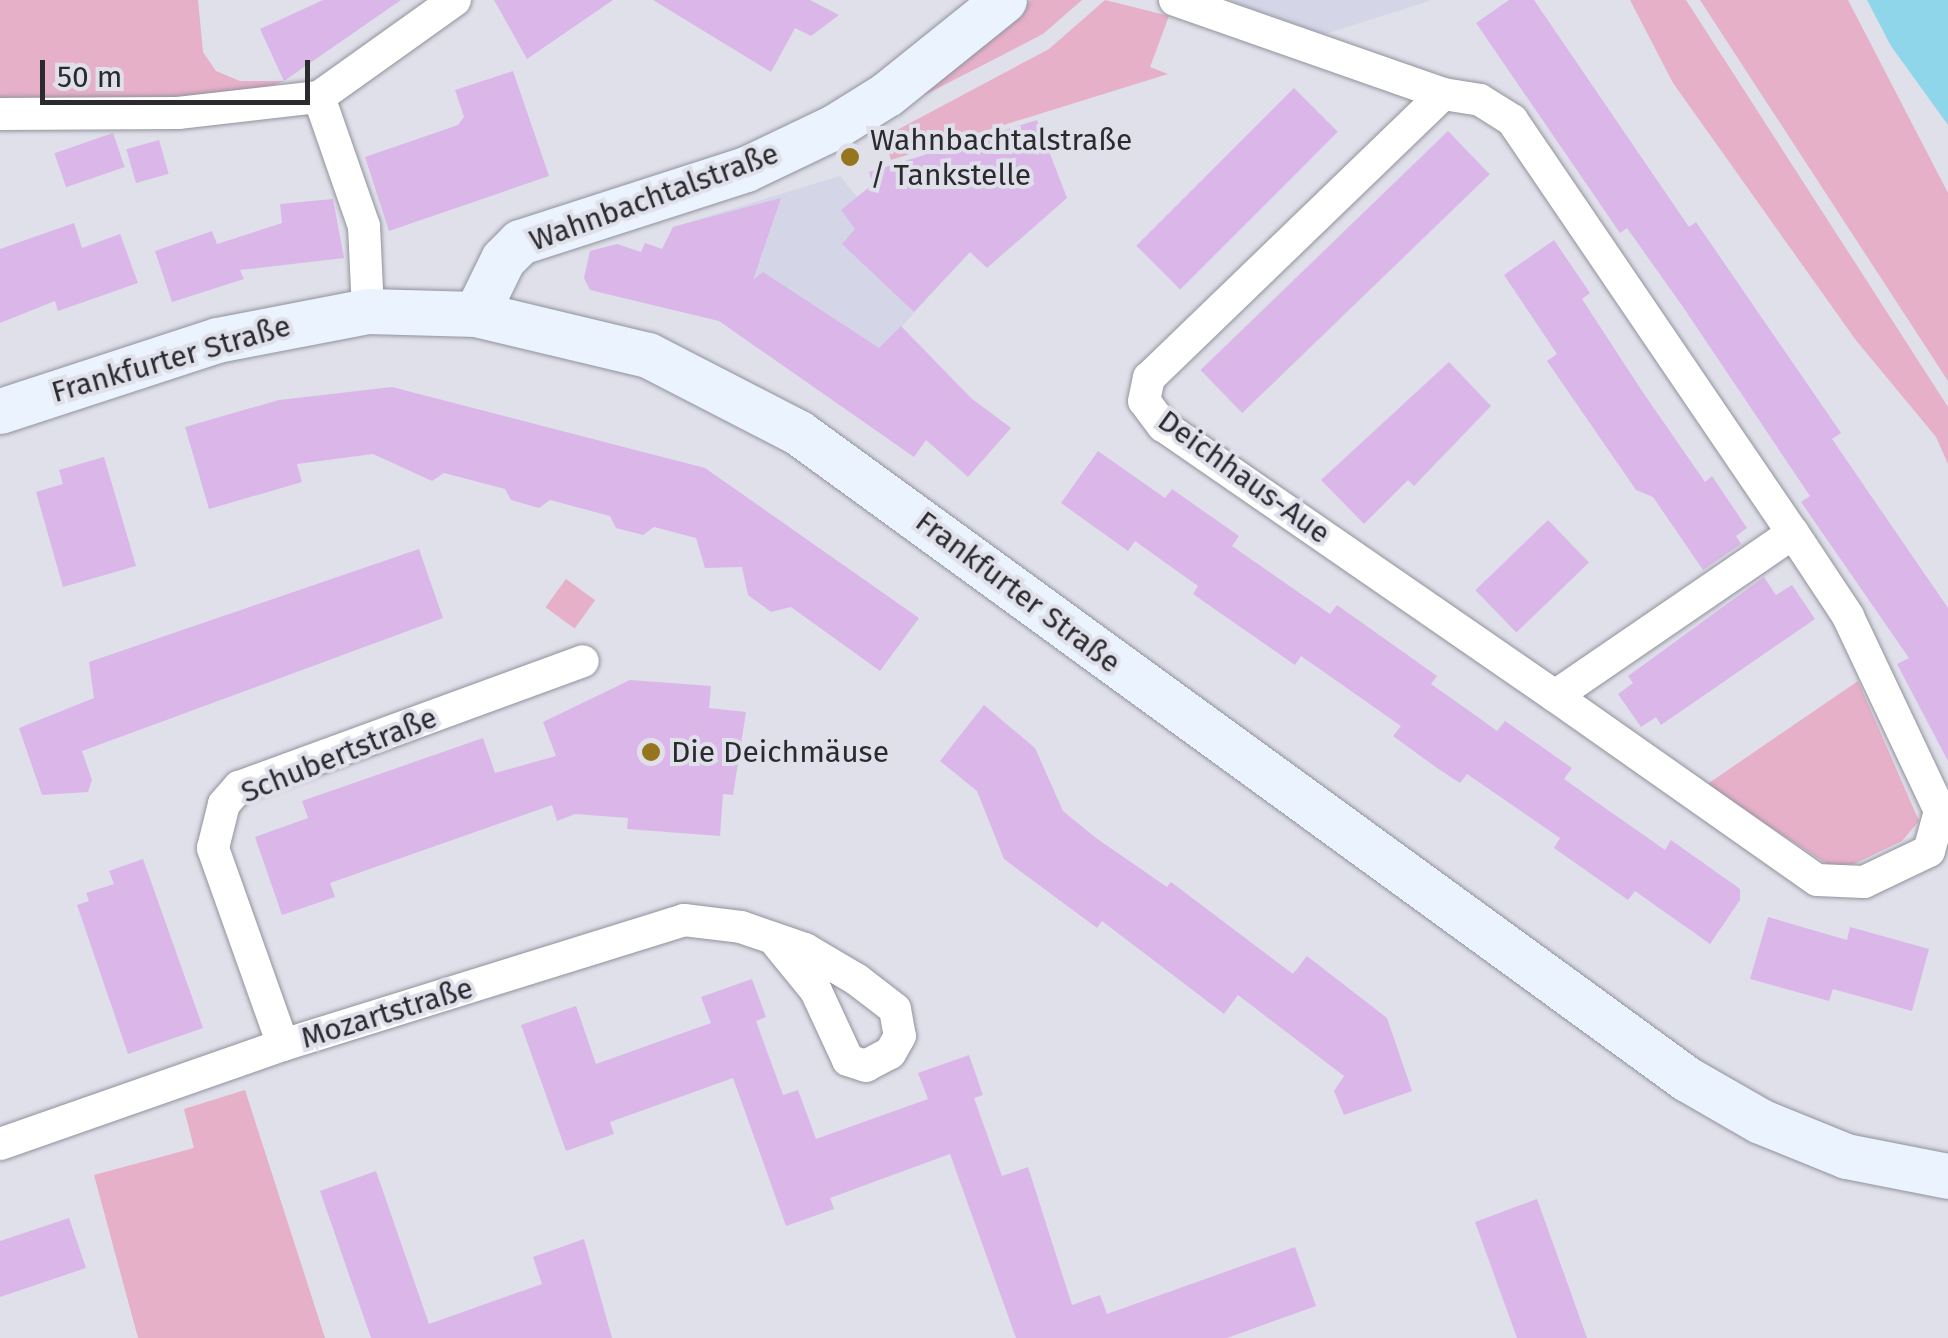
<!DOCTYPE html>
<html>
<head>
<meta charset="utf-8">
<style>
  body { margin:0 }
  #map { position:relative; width:1948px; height:1338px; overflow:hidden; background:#dfe0ea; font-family:"Fira Sans",sans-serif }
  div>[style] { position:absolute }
  .built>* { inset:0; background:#d4d5e6 }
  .green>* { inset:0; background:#e6b0c9; transform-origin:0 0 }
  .water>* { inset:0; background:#8fd6eb }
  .building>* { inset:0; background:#dab7e8; transform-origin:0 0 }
  .roads { filter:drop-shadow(0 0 2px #91929c) drop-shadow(0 0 2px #91929c) }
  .street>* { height:32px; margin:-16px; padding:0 16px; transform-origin:16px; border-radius:16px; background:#fff }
  .secondary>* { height:45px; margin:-22.5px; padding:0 22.5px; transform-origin:22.5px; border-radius:22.5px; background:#ebf4fe }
  .dots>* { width:28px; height:28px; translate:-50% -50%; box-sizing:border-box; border:5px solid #dfe0ea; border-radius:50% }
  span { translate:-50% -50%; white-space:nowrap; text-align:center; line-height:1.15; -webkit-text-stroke:8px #dfe0ea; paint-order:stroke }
  .poi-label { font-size:30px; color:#2b2b2f }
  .left { translate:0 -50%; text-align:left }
  .street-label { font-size:30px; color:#2b2b2f }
  .scale { position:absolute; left:40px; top:60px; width:270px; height:45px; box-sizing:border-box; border:5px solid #2b2b2f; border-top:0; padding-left:12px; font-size:30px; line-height:35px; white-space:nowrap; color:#2b2b2f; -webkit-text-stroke:8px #dfe0ea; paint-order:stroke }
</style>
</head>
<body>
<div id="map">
  <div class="built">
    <i style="clip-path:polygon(1227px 0,1432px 0,1325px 34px)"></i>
    <i style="clip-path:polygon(840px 176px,933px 291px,839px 399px,719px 321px,662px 305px,673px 227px)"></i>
  </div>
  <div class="green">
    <i style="clip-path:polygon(0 0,198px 0,203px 52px,216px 71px,240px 81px,284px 81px,219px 105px,0 105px)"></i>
    <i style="clip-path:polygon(1031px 0,1082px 0,1043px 34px,911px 102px)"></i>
    <i style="clip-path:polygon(1105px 0,1169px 16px,1150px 67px,1168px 74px,891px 160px,884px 137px,1049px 49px)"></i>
    <i style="clip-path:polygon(1630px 0,1686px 0,1948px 407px,1948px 464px,1936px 437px,1855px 339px,1673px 83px)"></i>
    <i style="clip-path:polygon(1700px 0,1848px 0,1948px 193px,1948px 381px)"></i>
    <i style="left:566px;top:579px;width:36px;height:35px;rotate:36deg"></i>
    <i style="clip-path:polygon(1858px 681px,1919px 821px,1902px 841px,1854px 864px,1830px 866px,1706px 785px)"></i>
    <i style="clip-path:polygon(245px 1090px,325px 1338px,138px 1338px,94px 1175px,194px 1148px,184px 1109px)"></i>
  </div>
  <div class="water">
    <i style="clip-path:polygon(1867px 0,1948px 0,1948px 125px,1891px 46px)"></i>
  </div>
  <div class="building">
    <i style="clip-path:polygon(323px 0,401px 0,284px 81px,260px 29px)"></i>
    <i style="clip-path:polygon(494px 0,613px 0,527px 59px)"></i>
    <i style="clip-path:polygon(653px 0,810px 0,839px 15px,811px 36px,795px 28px,771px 72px)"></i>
    <i style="clip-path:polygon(1509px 0,1534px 0,1689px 227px,1696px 222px,1841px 433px,1832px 439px,1948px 608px,1948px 761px,1897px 664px,1909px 658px,1801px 502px,1810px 496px,1683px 307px,1627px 228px,1620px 233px,1476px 23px)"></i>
    <i style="clip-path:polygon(513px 71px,549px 176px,389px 231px,365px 157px,458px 125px,464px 117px,455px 90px)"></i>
    <i style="left:1294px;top:88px;width:62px;height:223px;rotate:45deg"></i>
    <i style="clip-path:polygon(1037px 120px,1067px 198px,987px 268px,970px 252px,914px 312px,842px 244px,855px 229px,841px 210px,873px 184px,869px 172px)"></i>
    <i style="left:1448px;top:131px;width:60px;height:344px;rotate:46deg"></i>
    <i style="left:113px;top:133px;width:36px;height:62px;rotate:71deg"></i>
    <i style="left:159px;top:140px;width:35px;height:34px;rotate:74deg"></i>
    <i style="clip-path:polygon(781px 198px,753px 280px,763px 272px,879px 348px,901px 326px,971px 398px,1011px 428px,968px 477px,926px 440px,914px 457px,719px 321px,590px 290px,584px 278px,590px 251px,617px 244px,641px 252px,645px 243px,662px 249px,673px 227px)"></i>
    <i style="clip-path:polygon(333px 199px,344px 258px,240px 270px,244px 279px,172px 302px,155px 251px,212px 231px,217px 244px,282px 223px,280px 204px)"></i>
    <i style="clip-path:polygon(74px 223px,82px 248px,120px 234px,138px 283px,58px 311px,55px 301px,0 323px,0 249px)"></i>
    <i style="clip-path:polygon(1554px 240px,1590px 293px,1582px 299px,1642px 391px,1705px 482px,1712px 476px,1747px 528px,1736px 536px,1741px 544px,1703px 570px,1653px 497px,1636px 490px,1547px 361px,1557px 354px,1504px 275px)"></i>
    <i style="clip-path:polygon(1449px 362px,1491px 406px,1414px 486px,1408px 480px,1364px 524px,1321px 480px)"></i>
    <i style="clip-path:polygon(392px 387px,705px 468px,919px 618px,880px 671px,791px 607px,771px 612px,748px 595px,742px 567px,705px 568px,696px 538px,654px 527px,643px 535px,616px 528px,610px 516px,550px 500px,539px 508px,511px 500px,505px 489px,444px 473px,432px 481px,373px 454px,297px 464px,302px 482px,209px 509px,185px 427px,279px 400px)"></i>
    <i style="clip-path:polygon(1098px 451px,1165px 498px,1172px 489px,1239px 536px,1232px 546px,1255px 562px,1330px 614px,1337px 605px,1437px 676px,1431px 684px,1475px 715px,1497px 731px,1505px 721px,1572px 768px,1564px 779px,1615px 815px,1665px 850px,1671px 840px,1740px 889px,1740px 900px,1710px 944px,1635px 891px,1628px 900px,1554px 848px,1560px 838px,1467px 774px,1460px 783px,1437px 768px,1393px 736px,1401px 726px,1301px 656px,1295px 665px,1193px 594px,1198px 586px,1135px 541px,1128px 551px,1061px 503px)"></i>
    <i style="clip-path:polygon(104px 457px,136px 566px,63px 587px,36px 492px,63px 484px,59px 470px)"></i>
    <i style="left:1548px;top:520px;width:59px;height:101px;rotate:46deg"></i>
    <i style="clip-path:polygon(419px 549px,443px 618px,82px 751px,92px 780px,88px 792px,42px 795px,19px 728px,94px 698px,89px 662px)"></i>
    <i style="clip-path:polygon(1764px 577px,1776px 595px,1792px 585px,1815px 619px,1661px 725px,1656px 717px,1641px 727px,1618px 694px,1633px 683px,1628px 676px)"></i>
    <i style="clip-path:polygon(630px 680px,711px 686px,709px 708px,746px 712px,733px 795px,723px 794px,720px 836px,627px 829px,628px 818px,575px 814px,557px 821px,552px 805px,330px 883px,335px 897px,282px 915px,255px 837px,308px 818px,302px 801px,483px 738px,495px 773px,556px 756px,543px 722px)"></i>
    <i style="clip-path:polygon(984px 705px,1035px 748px,1063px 811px,1096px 838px,1167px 887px,1171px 882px,1293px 974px,1307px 956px,1387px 1018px,1412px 1091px,1344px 1115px,1334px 1091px,1344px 1076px,1238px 995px,1224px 1014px,1102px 921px,1097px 928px,1004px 859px,977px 791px,940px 761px)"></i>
    <i style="clip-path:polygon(143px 859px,203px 1028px,128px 1054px,77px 905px,89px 901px,86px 893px,114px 884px,109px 871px)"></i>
    <i style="clip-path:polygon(1768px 917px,1847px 940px,1850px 927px,1929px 949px,1912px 1011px,1833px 989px,1829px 1001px,1750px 979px)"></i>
    <i style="clip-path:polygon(752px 979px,766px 1017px,756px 1021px,783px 1095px,798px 1090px,816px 1139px,928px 1099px,918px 1073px,969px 1055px,983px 1095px,974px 1098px,1002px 1176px,1028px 1167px,1072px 1305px,1100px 1295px,1107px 1314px,1295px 1247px,1316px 1306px,1227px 1338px,1016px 1338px,950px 1154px,830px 1198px,834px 1209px,786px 1226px,733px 1078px,610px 1122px,614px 1134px,566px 1151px,521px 1025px,576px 1006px,596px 1064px,711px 1023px,701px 997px)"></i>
    <i style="clip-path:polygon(376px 1171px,429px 1324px,542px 1284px,533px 1257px,584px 1239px,612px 1338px,371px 1338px,320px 1191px)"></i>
    <i style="clip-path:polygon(1537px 1199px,1567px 1282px,1587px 1338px,1517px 1338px,1475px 1222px)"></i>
    <i style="clip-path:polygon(69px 1218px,86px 1268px,0 1297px,0 1241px)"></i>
  </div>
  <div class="roads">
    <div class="street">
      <i style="left:1175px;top:0;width:284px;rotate:19.3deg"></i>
      <i style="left:1443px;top:94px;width:37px;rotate:9deg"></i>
      <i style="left:1480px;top:100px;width:38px;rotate:32deg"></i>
      <i style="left:1512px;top:120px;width:500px;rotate:55.8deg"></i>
      <i style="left:1793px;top:533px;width:288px;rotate:145.6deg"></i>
      <i style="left:1555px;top:696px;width:476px;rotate:-145.4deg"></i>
      <i style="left:1163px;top:426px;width:31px;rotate:-127deg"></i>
      <i style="left:1144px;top:401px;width:24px;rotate:-78deg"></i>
      <i style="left:1149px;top:378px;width:409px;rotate:-44deg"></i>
      <i style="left:319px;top:97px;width:137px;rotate:70.8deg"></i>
      <i style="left:364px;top:226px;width:85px;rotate:87.3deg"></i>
      <i style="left:0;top:114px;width:178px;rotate:-0.3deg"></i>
      <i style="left:178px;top:113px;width:142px;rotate:-6.5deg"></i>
      <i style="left:319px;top:97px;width:167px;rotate:-35.5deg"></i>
      <i style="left:1555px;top:696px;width:320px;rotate:35.1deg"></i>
      <i style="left:1817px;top:880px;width:47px;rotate:2.4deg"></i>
      <i style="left:1864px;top:882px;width:72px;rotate:-25.5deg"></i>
      <i style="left:1929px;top:851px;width:41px;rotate:-74.6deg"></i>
      <i style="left:1940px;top:811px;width:216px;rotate:-115.3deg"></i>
      <i style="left:1848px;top:616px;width:100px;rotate:-123.5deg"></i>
      <i style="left:283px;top:1045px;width:209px;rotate:-109.6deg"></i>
      <i style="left:213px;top:848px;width:45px;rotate:-76deg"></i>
      <i style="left:224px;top:804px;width:23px;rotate:-49deg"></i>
      <i style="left:239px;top:787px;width:366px;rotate:-20.1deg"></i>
      <i style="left:0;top:1144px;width:300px;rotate:-19.3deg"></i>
      <i style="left:283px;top:1045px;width:420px;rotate:-17.3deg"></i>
      <i style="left:684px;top:920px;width:57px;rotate:7deg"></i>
      <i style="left:741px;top:927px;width:68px;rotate:19deg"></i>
      <i style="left:805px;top:949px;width:59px;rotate:30.5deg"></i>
      <i style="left:856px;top:979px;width:49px;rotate:37.6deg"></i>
      <i style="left:895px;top:1009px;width:27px;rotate:80deg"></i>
      <i style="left:900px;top:1036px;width:20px;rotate:120deg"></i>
      <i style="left:890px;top:1053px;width:27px;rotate:152deg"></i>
      <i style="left:866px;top:1066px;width:19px;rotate:-162deg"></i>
      <i style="left:848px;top:1060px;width:76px;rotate:-114.9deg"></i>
      <i style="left:816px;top:991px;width:62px;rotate:-129.1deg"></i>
    </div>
    <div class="secondary">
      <i style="left:476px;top:314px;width:61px;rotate:-63.9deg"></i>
      <i style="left:503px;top:259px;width:24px;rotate:-45deg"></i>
      <i style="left:520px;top:242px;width:237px;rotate:-17.9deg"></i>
      <i style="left:746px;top:169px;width:98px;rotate:-25.5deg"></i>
      <i style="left:834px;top:127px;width:62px;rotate:-31.9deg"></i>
      <i style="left:887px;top:94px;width:150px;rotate:-38.8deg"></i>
      <i style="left:0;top:411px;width:228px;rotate:-18.1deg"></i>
      <i style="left:217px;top:340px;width:154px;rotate:-10.9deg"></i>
      <i style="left:368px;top:311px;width:108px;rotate:1.6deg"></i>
      <i style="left:476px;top:314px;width:177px;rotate:13.4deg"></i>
      <i style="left:648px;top:355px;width:170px;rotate:27.3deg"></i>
      <i style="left:799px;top:433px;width:1098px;rotate:36.04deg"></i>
      <i style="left:1687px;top:1079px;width:84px;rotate:29.9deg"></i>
      <i style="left:1760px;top:1121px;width:93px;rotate:22.1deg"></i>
      <i style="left:1846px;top:1156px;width:104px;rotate:11.1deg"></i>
    </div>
  </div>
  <div class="dots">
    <i style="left:850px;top:157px;background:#96751e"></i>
    <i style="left:651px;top:752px;background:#96751e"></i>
  </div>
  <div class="poi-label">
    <span class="left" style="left:870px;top:157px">Wahnbachtalstraße<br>/ Tankstelle</span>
    <span class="left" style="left:671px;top:752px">Die Deichmäuse</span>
  </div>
  <div class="street-label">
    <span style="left:654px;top:197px;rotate:-20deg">Wahnbachtalstraße</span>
    <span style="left:171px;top:359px;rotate:-16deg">Frankfurter Straße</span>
    <span style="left:1244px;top:477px;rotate:36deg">Deichhaus-Aue</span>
    <span style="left:1018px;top:592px;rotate:37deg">Frankfurter Straße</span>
    <span style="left:339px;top:755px;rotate:-22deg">Schubertstraße</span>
    <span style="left:387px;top:1013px;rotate:-17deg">Mozartstraße</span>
  </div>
  <div class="scale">50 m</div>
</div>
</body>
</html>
